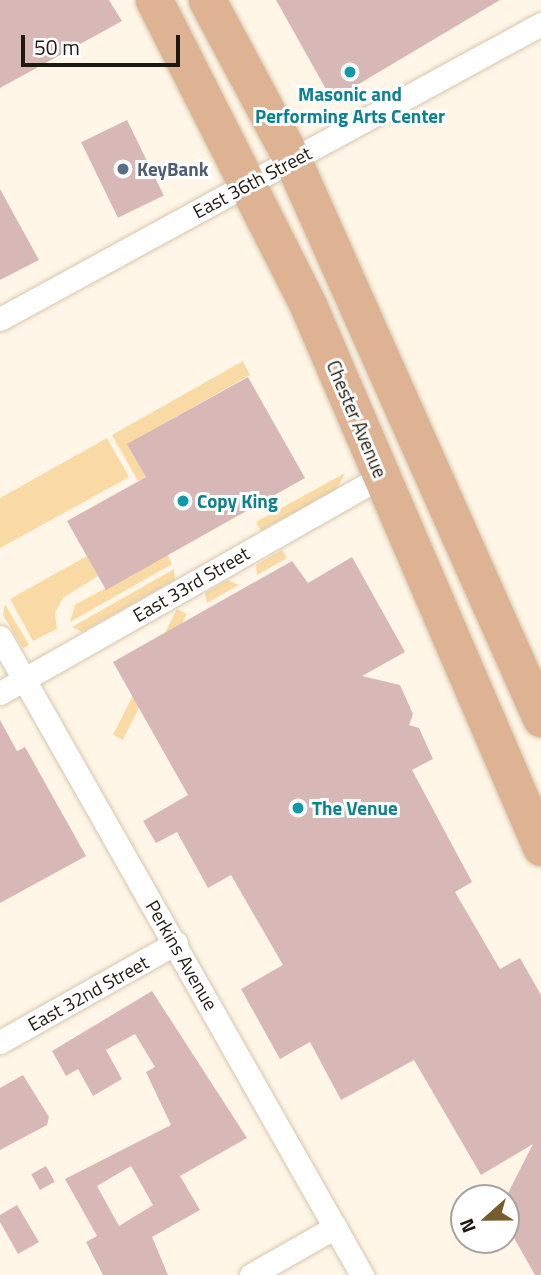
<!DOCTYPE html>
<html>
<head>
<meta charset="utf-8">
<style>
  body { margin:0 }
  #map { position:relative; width:541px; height:1275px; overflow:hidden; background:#fff6e7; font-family:"Titillium Web",sans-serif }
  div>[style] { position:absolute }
  .green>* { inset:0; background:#f9daa5; transform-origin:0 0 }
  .building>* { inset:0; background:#d7b8b6; transform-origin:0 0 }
  .roads { filter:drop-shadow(0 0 2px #d5c7af) drop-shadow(0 0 2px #d5c7af) }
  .minor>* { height:23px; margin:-11.5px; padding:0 11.5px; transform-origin:11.5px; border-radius:11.5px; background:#fff }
  .primary>* { height:37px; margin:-18.5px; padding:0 18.5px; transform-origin:18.5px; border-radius:18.5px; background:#ddb393 }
  .dots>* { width:19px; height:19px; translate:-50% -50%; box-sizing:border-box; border:4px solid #fff; border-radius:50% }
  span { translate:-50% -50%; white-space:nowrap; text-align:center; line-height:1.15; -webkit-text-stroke:6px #fff; paint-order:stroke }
  .culture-label { font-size:19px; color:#0d838f; font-weight:700 }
  .left { translate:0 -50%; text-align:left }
  .service-label { font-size:19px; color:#4e5e75; font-weight:700 }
  .street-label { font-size:19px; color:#1e1910 }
  .north { position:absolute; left:450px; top:1184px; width:70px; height:70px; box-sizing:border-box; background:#fff; border:2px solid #a5a39f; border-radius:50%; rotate:249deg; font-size:19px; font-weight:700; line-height:28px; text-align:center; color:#1e1910 }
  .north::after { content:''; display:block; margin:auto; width:24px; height:32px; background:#755d2e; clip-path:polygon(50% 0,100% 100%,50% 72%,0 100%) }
  .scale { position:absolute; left:21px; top:35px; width:159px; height:32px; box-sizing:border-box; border:4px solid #1e1910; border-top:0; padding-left:9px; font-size:21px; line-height:24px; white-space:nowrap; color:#1e1910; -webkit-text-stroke:5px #fff; paint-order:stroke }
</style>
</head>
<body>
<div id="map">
  <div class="green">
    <i style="clip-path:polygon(243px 361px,250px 375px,128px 444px,146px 477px,138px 481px,112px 435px)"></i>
    <i style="clip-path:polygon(107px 438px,129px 477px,0 548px,0 498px)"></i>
    <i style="clip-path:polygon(345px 473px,337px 489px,261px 531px,256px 522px)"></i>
    <i style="clip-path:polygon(282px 550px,287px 558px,257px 575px,256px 565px)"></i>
    <i style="clip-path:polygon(167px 554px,172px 564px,70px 622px,75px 605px)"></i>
    <i style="clip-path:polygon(87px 556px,98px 576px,63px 598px,55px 613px,57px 629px,33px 641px,10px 599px)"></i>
    <i style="clip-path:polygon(174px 569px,175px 580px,82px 632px,72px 627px)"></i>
    <i style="clip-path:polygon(228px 580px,239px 585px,207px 603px,205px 593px)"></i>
    <i style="clip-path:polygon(5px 604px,29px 645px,23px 648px,3px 615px)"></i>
    <i style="left:177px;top:609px;width:11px;height:141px;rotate:27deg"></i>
  </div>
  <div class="building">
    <i style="clip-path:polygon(0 0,109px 0,122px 21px,0 88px)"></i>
    <i style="clip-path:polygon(276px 0,500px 0,332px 100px)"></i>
    <i style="left:127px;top:120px;width:84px;height:51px;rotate:64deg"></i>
    <i style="clip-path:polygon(0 189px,39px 260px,0 280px)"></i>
    <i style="clip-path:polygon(248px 377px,305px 478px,106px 590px,67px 521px,146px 477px,127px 444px)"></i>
    <i style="clip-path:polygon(352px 557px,405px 652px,362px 676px,400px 685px,413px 714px,409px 725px,419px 728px,433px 759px,412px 770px,472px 882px,455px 892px,500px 969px,520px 958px,541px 995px,541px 1275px,535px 1275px,506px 1224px,506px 1197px,533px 1144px,481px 1175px,414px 1060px,341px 1100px,310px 1042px,280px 1059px,241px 989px,283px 965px,231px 875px,208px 888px,177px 832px,156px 843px,143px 821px,188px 795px,113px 662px,292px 561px,308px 583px)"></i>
    <i style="clip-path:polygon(0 720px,17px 751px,25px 747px,86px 856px,0 903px)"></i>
    <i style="clip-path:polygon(evenodd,152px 991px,247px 1138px,180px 1176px,200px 1210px,152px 1237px,168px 1275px,103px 1275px,86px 1242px,97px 1236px,65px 1179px,171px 1125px,146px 1072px,155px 1067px,135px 1034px,106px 1050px,122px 1079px,93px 1096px,78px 1069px,66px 1076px,52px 1051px,152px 991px,131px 1166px,153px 1205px,119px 1226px,97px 1186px,131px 1166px)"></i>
    <i style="clip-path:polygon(23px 1075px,49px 1117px,47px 1125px,0 1150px,0 1088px)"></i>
    <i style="left:46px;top:1166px;width:18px;height:17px;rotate:61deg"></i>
    <i style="clip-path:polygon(17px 1205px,39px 1242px,18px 1254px,0 1222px,0 1215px)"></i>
  </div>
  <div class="roads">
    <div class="minor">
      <i style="left:0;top:319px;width:616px;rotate:-28.6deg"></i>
      <i style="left:0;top:637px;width:734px;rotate:60.43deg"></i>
      <i style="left:0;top:693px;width:439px;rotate:-29.6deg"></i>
      <i style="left:0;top:1042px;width:202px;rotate:-29.4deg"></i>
      <i style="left:251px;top:1275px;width:97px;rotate:-29.7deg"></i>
    </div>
    <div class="primary">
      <i style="left:154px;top:0;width:342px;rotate:63.2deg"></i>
      <i style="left:308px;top:305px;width:590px;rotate:66.74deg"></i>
      <i style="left:207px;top:0;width:183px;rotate:61.9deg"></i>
      <i style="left:293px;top:161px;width:610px;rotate:66deg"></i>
    </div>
  </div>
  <div class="dots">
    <i style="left:350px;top:72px;background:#0f9aa8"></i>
    <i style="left:123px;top:169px;background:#5c6f8a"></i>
    <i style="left:183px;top:501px;background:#0f9aa8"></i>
    <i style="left:298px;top:808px;background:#0f9aa8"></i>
  </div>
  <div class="culture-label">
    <span style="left:350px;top:105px">Masonic and<br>Performing Arts Center</span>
    <span class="left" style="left:197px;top:501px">Copy King</span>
    <span class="left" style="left:312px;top:808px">The Venue</span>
  </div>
  <div class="service-label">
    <span class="left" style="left:137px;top:169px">KeyBank</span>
  </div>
  <div class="street-label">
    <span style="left:252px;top:182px;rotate:-28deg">East 36th Street</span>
    <span style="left:357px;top:419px;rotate:67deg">Chester Avenue</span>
    <span style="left:191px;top:584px;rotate:-30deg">East 33rd Street</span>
    <span style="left:182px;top:955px;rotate:60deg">Perkins Avenue</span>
    <span style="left:88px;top:993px;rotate:-29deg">East 32nd Street</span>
  </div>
  <div class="north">N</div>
  <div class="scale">50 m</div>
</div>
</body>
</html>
